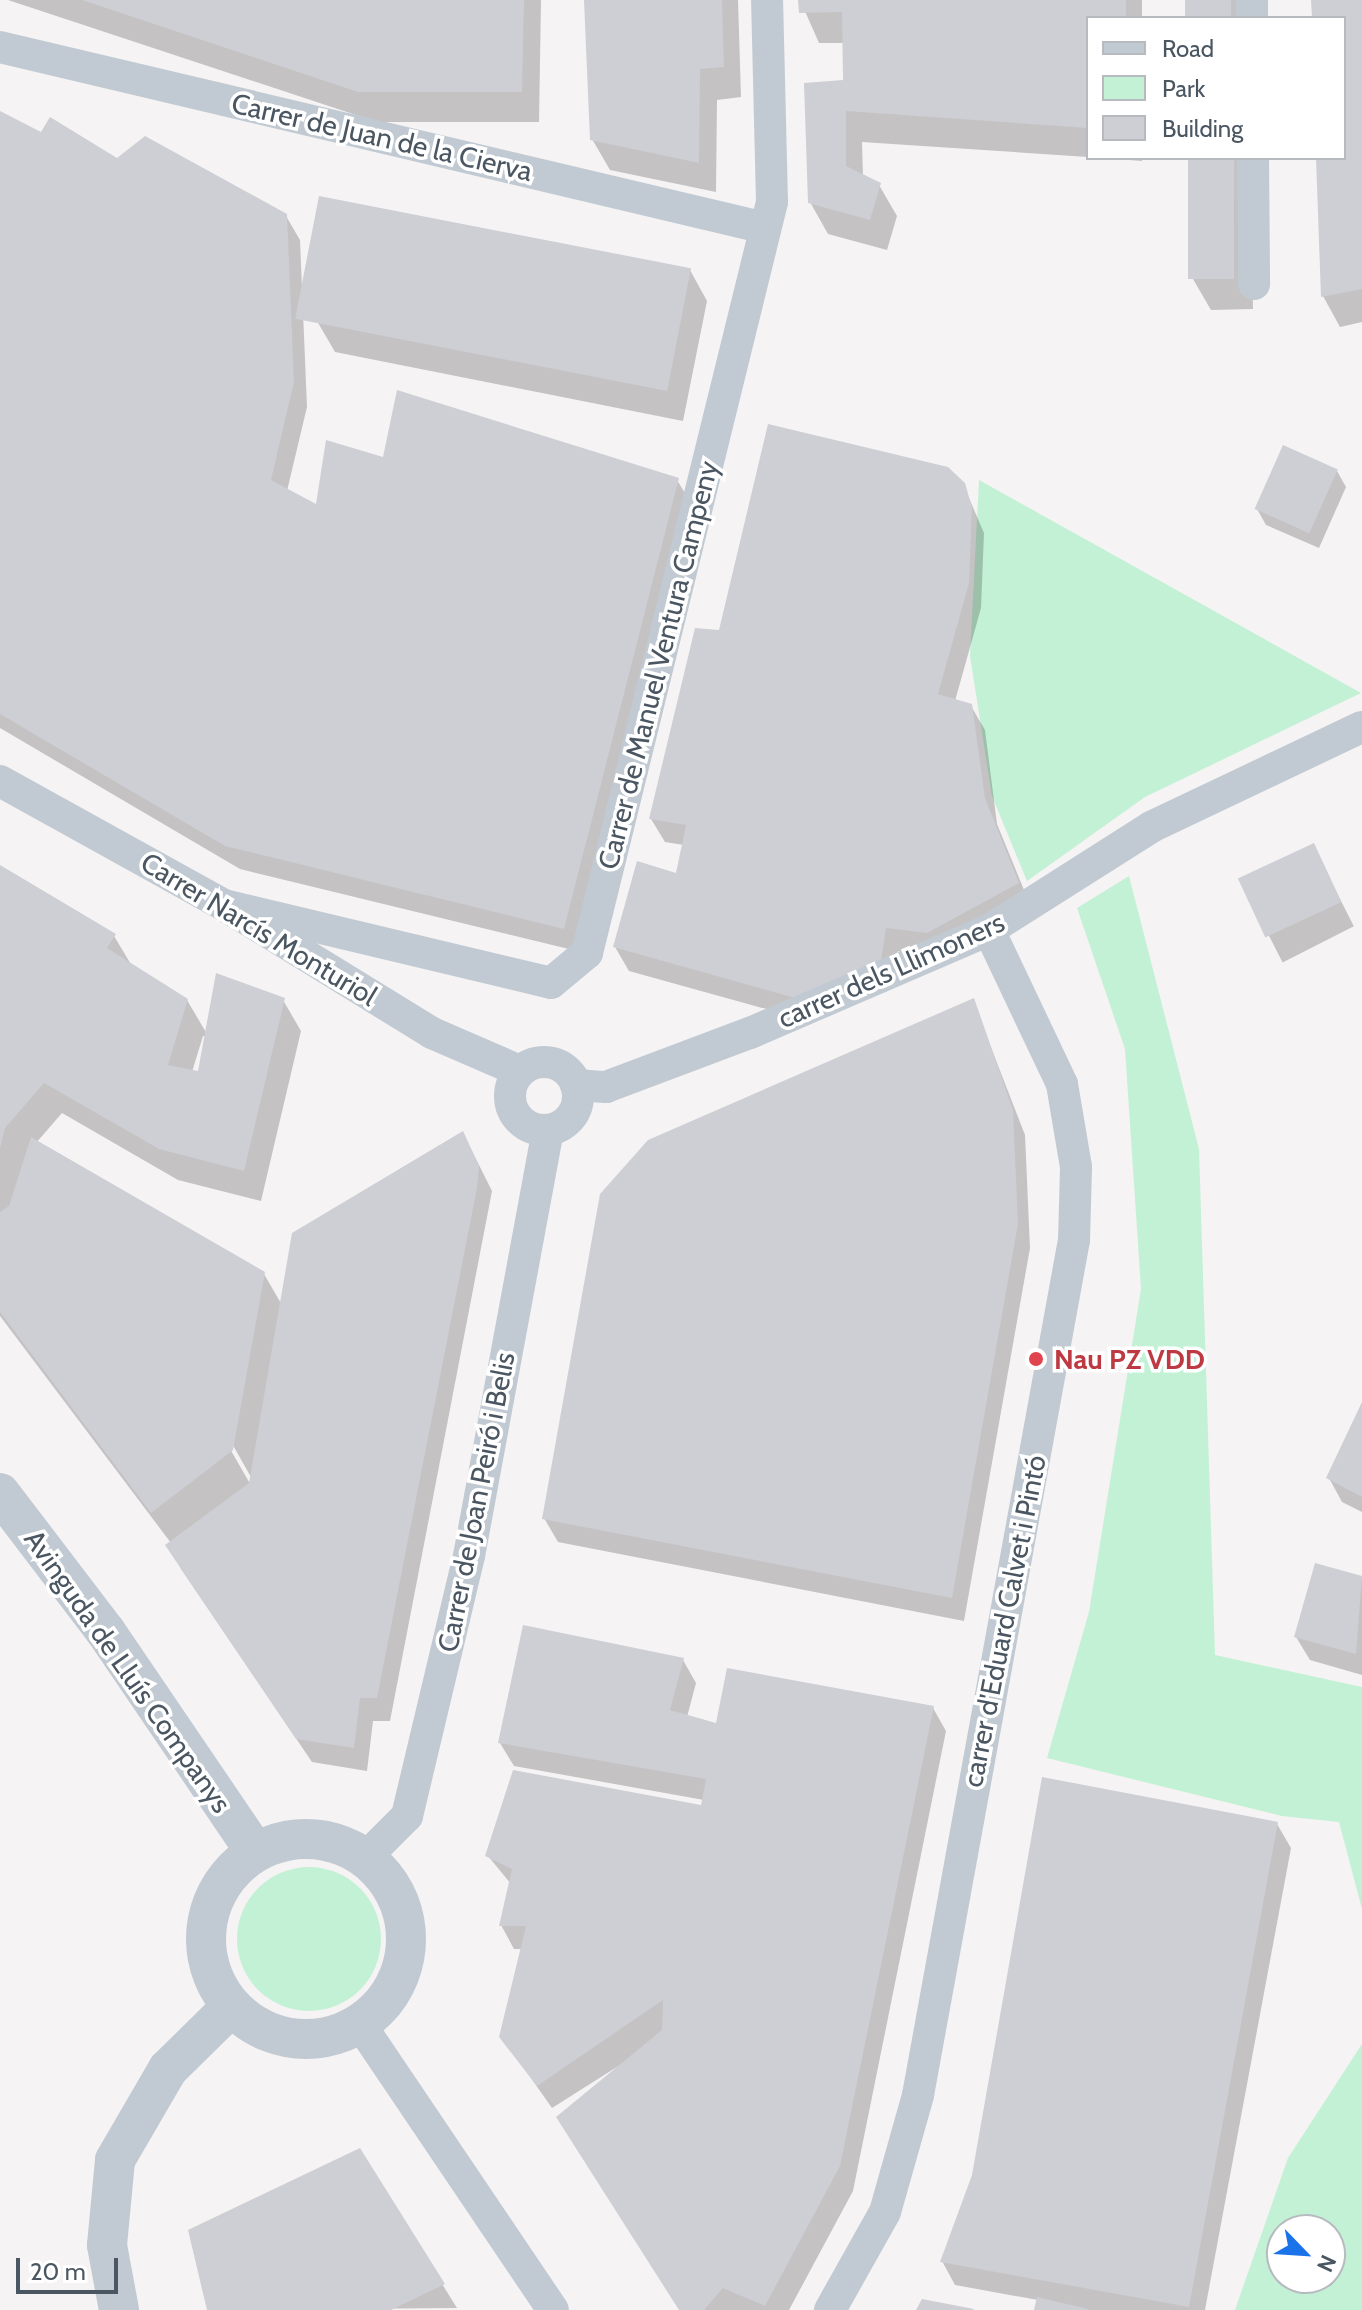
<!DOCTYPE html>
<html>
<head>
<meta charset="utf-8">
<style>
  body { margin:0 }
  #map { position:relative; width:1362px; height:2310px; overflow:hidden; background:#f5f3f3; font-family:Cabin,sans-serif }
  div>[style] { position:absolute }
  .green>* { inset:0; background:#c3f1d5 }
  .round { border-radius:50% }
  .shadow>* { inset:0; background:#0003; transform-origin:0 0 }
  .building>* { inset:0; background:#cdcfd5; transform-origin:0 0 }
  .minor>* { height:32px; margin:-16px; padding:0 16px; transform-origin:16px; border-radius:16px; background:#c1cad2 }
  .minor>.ring { margin:-16px; padding:0; box-sizing:content-box; background:none; border:32px solid #c1cad2; border-radius:50% }
  .tertiary>* { height:40px; margin:-20px; padding:0 20px; transform-origin:20px; border-radius:20px; background:#c1cad2 }
  .tertiary>.ring { margin:-20px; padding:0; box-sizing:content-box; background:none; border:40px solid #c1cad2; border-radius:50% }
  .dots>* { width:22px; height:22px; translate:-50% -50%; box-sizing:border-box; border:4px solid #fff; border-radius:50% }
  span { translate:-50% -50%; white-space:nowrap; text-align:center; line-height:1.15; -webkit-text-stroke:7px #fff; paint-order:stroke }
  .street-label { font-size:28px; color:#4a5661 }
  .health-label { font-size:28px; color:#be3a42; font-weight:700 }
  .left { translate:0 -50%; text-align:left }
  .legend { position:absolute; left:1086px; top:16px; width:260px; height:144px; box-sizing:border-box; background:#fff; border:2px solid #b7bbc0; margin:0; padding:10px 14px; list-style:none; font-size:24px; color:#4a5661 }
  .legend li { display:flex; align-items:center; gap:16px; height:40px }
  .legend b { width:40px; border:2px solid #b7bbc0 }
  .north { position:absolute; left:1266px; top:2214px; width:80px; height:80px; box-sizing:border-box; background:#fff; border:2px solid #b7bbc0; border-radius:50%; rotate:115deg; font-size:22px; font-weight:700; line-height:32px; text-align:center; color:#4a5661 }
  .north::after { content:''; display:block; margin:auto; width:28px; height:36px; background:#1a73e8; clip-path:polygon(50% 0,100% 100%,50% 72%,0 100%) }
  .scale { position:absolute; left:16px; top:2258px; width:102px; height:36px; box-sizing:border-box; border:4px solid #4a5661; border-top:0; padding-left:10px; font-size:24px; line-height:28px; white-space:nowrap; color:#4a5661; -webkit-text-stroke:6px #fff; paint-order:stroke }
</style>
</head>
<body>
<div id="map">
  <div class="green">
    <i style="clip-path:polygon(979px 480px,1361px 693px,1145px 797px,1027px 881px,992px 796px,970px 656px)"></i>
    <i style="clip-path:polygon(1129px 876px,1199px 1149px,1215px 1655px,1362px 1687px,1362px 1909px,1339px 1822px,1282px 1816px,1047px 1758px,1089px 1612px,1141px 1289px,1125px 1049px,1077px 908px)"></i>
    <i class="round" style="left:237px;top:1867px;width:144px;height:144px"></i>
    <i style="clip-path:polygon(evenodd,1362px 2044px,1362px 2310px,1235px 2310px,1288px 2158px,1362px 2044px,1330px 2230px,1330px 2278px,1282px 2278px,1282px 2230px,1330px 2230px)"></i>
  </div>
  <div class="shadow">
    <i style="clip-path:polygon(8px 0,541px 0,539px 122px,377px 122px)"></i>
    <i style="clip-path:polygon(586px 0,738px 0,741px 97px,717px 100px,716px 192px,610px 170px,592px 139px)"></i>
    <i style="clip-path:polygon(800px 0,1142px 0,1142px 18px,1088px 18px,1088px 157px,862px 142px,863px 177px,879px 185px,897px 216px,887px 250px,828px 234px,810px 202px,845px 82px,844px 43px,819px 43px)"></i>
    <i style="left:1187px;top:0;width:60px;height:18px"></i>
    <i style="clip-path:polygon(1313px 0,1362px 0,1362px 322px,1340px 327px,1323px 296px,1318px 158px,1344px 158px,1344px 18px,1314px 18px)"></i>
    <i style="clip-path:polygon(0 114px,41px 135px,286px 216px,300px 240px,307px 407px,287px 491px,318px 507px,385px 459px,677px 480px,691px 503px,577px 951px,240px 869px,0 728px)"></i>
    <i style="clip-path:polygon(1102px 158px,1142px 158px,1142px 161px)"></i>
    <i style="clip-path:polygon(1190px 158px,1250px 158px,1253px 309px,1211px 310px,1193px 279px)"></i>
    <i style="clip-path:polygon(690px 270px,707px 301px,683px 421px,335px 352px,317px 321px)"></i>
    <i style="clip-path:polygon(1337px 471px,1346px 487px,1319px 548px,1266px 525px,1257px 509px)"></i>
    <i style="clip-path:polygon(963px 484px,984px 533px,981px 608px,955px 701px,971px 706px,985px 730px,997px 824px,1031px 907px,941px 956px,898px 951px,894px 985px,813px 1022px,629px 971px,615px 947px,678px 876px,684px 845px,665px 842px,651px 819px,721px 632px)"></i>
    <i style="left:1313px;top:846px;width:90px;height:80px;rotate:63deg"></i>
    <i style="clip-path:polygon(evenodd,0 867px,114px 936px,132px 966px,187px 1000px,207px 1034px,283px 1000px,301px 1031px,261px 1201px,178px 1180px,62px 1113px,36px 1143px,264px 1274px,282px 1305px,463px 1133px,492px 1191px,390px 1721px,373px 1721px,367px 1771px,312px 1762px,181px 1569px,171px 1543px,0 1316px,0 867px,203px 1036px,206px 1037px,199px 1074px,192px 1072px,203px 1036px,0 867px,230px 1440px,252px 1479px,252px 1487px,226px 1442px,230px 1440px)"></i>
    <i style="clip-path:polygon(973px 1001px,1025px 1135px,1030px 1248px,964px 1621px,558px 1542px,544px 1518px)"></i>
    <i style="clip-path:polygon(1362px 1407px,1362px 1512px,1342px 1502px,1329px 1478px)"></i>
    <i style="clip-path:polygon(1316px 1565px,1362px 1578px,1362px 1675px,1310px 1660px,1296px 1637px)"></i>
    <i style="clip-path:polygon(683px 1660px,696px 1683px,687px 1717px,718px 1726px,933px 1708px,946px 1731px,853px 2191px,789px 2310px,680px 2310px,628px 2060px,552px 2108px,502px 2037px,523px 1949px,514px 1949px,501px 1925px,511px 1884px,488px 1856px,703px 1807px,704px 1800px,514px 1766px,500px 1743px)"></i>
    <i style="clip-path:polygon(1277px 1824px,1291px 1848px,1205px 2310px,1036px 2310px,1038px 2300px,955px 2285px,942px 2261px,974px 2176px)"></i>
    <i style="clip-path:polygon(359px 2150px,457px 2308px,209px 2310px)"></i>
  </div>
  <div class="building">
    <i style="clip-path:polygon(82px 0,524px 0,522px 92px,358px 92px)"></i>
    <i style="clip-path:polygon(584px 0,722px 0,724px 67px,700px 69px,699px 163px,590px 140px)"></i>
    <i style="clip-path:polygon(798px 0,1126px 0,1126px 18px,1088px 18px,1088px 128px,846px 111px,846px 166px,881px 183px,870px 220px,808px 203px,804px 83px,843px 80px,842px 12px,799px 13px)"></i>
    <i style="left:1185px;top:0;width:46px;height:18px"></i>
    <i style="clip-path:polygon(1311px 0,1362px 0,1362px 289px,1321px 297px,1316px 158px,1344px 158px,1344px 18px,1312px 18px)"></i>
    <i style="clip-path:polygon(0 111px,41px 132px,50px 117px,117px 158px,145px 136px,287px 214px,294px 382px,271px 480px,316px 504px,326px 440px,383px 457px,397px 390px,679px 478px,564px 929px,225px 846px,0 714px)"></i>
    <i style="left:1188px;top:158px;width:46px;height:121px"></i>
    <i style="left:319px;top:196px;width:379px;height:125px;rotate:11deg"></i>
    <i style="clip-path:polygon(768px 424px,948px 467px,965px 483px,972px 508px,969px 583px,938px 694px,972px 704px,985px 798px,1019px 883px,927px 933px,886px 928px,881px 961px,799px 999px,613px 947px,637px 861px,676px 873px,686px 825px,649px 819px,695px 628px,719px 630px)"></i>
    <i style="left:1283px;top:445px;width:60px;height:70px;rotate:24deg"></i>
    <i style="left:1314px;top:843px;width:65px;height:84px;rotate:65deg"></i>
    <i style="clip-path:polygon(0 865px,116px 934px,107px 948px,188px 999px,168px 1065px,198px 1071px,216px 973px,285px 998px,244px 1171px,159px 1149px,44px 1083px,5px 1128px,0 1148px)"></i>
    <i style="clip-path:polygon(974px 998px,1013px 1110px,1018px 1224px,952px 1598px,542px 1519px,600px 1194px,648px 1140px)"></i>
    <i style="clip-path:polygon(463px 1131px,479px 1166px,477px 1188px,377px 1698px,360px 1698px,354px 1748px,296px 1739px,165px 1545px,249px 1483px,292px 1233px)"></i>
    <i style="clip-path:polygon(31px 1137px,265px 1272px,233px 1450px,151px 1513px,0 1312px,0 1212px,9px 1206px)"></i>
    <i style="clip-path:polygon(1362px 1402px,1362px 1497px,1326px 1478px)"></i>
    <i style="clip-path:polygon(1315px 1563px,1362px 1576px,1356px 1654px,1294px 1637px)"></i>
    <i style="clip-path:polygon(523px 1625px,684px 1658px,670px 1710px,716px 1723px,727px 1668px,934px 1706px,840px 2166px,765px 2306px,723px 2288px,704px 2310px,679px 2310px,556px 2117px,662px 2030px,663px 2000px,537px 2086px,499px 2037px,526px 1926px,499px 1926px,512px 1869px,485px 1856px,513px 1770px,701px 1805px,706px 1779px,498px 1743px)"></i>
    <i style="clip-path:polygon(1042px 1777px,1278px 1822px,1189px 2307px,940px 2262px,972px 2175px)"></i>
    <i style="clip-path:polygon(360px 2148px,445px 2284px,391px 2310px,207px 2310px,188px 2230px)"></i>
    <i style="clip-path:polygon(1037px 2297px,1088px 2309px,1088px 2310px,1034px 2310px)"></i>
    <i style="clip-path:polygon(922px 2299px,974px 2309px,973px 2310px,916px 2310px)"></i>
  </div>
  <div class="minor">
    <i style="left:1252px;top:0;width:18px;rotate:90deg"></i>
    <i style="left:0;top:47px;width:786px;rotate:13.31deg"></i>
    <i style="left:1253px;top:158px;width:126px;rotate:89.5deg"></i>
    <i style="left:0;top:781px;width:256px;rotate:29deg"></i>
    <i style="left:224px;top:905px;width:244px;rotate:31.6deg"></i>
    <i style="left:432px;top:1033px;width:96px;rotate:23.4deg"></i>
    <i style="left:224px;top:905px;width:336px;rotate:13.4deg"></i>
    <i style="left:551px;top:983px;width:47px;rotate:-39.8deg"></i>
    <i style="left:587px;top:953px;width:773px;rotate:-76.16deg"></i>
    <i style="left:772px;top:202px;width:202px;rotate:-91.4deg"></i>
    <i class="ring" style="left:510px;top:1062px;width:36px;height:36px"></i>
    <i style="left:576px;top:1085px;width:30px;rotate:4deg"></i>
    <i style="left:606px;top:1087px;width:154px;rotate:-20.6deg"></i>
    <i style="left:750px;top:1033px;width:260px;rotate:-23.3deg"></i>
    <i style="left:989px;top:930px;width:192px;rotate:-32.4deg"></i>
    <i style="left:1151px;top:827px;width:233px;rotate:-25.4deg"></i>
    <i style="left:366px;top:1857px;width:58px;rotate:-45deg"></i>
    <i style="left:407px;top:1816px;width:267px;rotate:-76.6deg"></i>
    <i style="left:469px;top:1556px;width:433px;rotate:-79.5deg"></i>
    <i style="left:360px;top:2024px;width:345px;rotate:56deg"></i>
    <i style="left:830px;top:2310px;width:112px;rotate:-60.7deg"></i>
    <i style="left:885px;top:2212px;width:122px;rotate:-74.2deg"></i>
    <i style="left:918px;top:2095px;width:869px;rotate:-79.66deg"></i>
    <i style="left:1074px;top:1240px;width:73px;rotate:-88.4deg"></i>
    <i style="left:1076px;top:1167px;width:84px;rotate:-99.6deg"></i>
    <i style="left:1062px;top:1084px;width:170px;rotate:-115.4deg"></i>
  </div>
  <div class="tertiary">
    <i style="left:0;top:1493px;width:175px;rotate:52.7deg"></i>
    <i style="left:106px;top:1632px;width:265px;rotate:55.8deg"></i>
    <i class="ring" style="left:206px;top:1839px;width:160px;height:160px"></i>
    <i style="left:119px;top:2310px;width:66px;rotate:-100.5deg"></i>
    <i style="left:107px;top:2245px;width:85px;rotate:-84.6deg"></i>
    <i style="left:115px;top:2160px;width:105px;rotate:-59.8deg"></i>
    <i style="left:168px;top:2069px;width:88px;rotate:-44.5deg"></i>
  </div>
  <div class="dots">
    <i style="left:1036px;top:1359px;background:#e0444e"></i>
  </div>
  <div class="street-label">
    <span style="left:382px;top:137px;rotate:13deg">Carrer de Juan de la Cierva</span>
    <span style="left:658px;top:665px;rotate:-76deg">Carrer de Manuel Ventura Campeny</span>
    <span style="left:259px;top:929px;rotate:31deg">Carrer Narcís Monturiol</span>
    <span style="left:891px;top:970px;rotate:-24deg">carrer dels Llimoners</span>
    <span style="left:476px;top:1502px;rotate:-79deg">Carrer de Joan Peiró i Belis</span>
    <span style="left:1004px;top:1621px;rotate:-79deg">carrer d'Eduard Calvet i Pintó</span>
    <span style="left:128px;top:1671px;rotate:55deg">Avinguda de Lluís Companys</span>
  </div>
  <div class="health-label">
    <span class="left" style="left:1054px;top:1359px">Nau PZ VDD</span>
  </div>
  <ul class="legend">
  <li><b style="height:10px;background:#c1cad2"></b>Road</li>
  <li><b style="height:22px;background:#c3f1d5"></b>Park</li>
  <li><b style="height:22px;background:#cdcfd5"></b>Building</li>
  </ul>
  <div class="north">N</div>
  <div class="scale">20 m</div>
</div>
</body>
</html>
